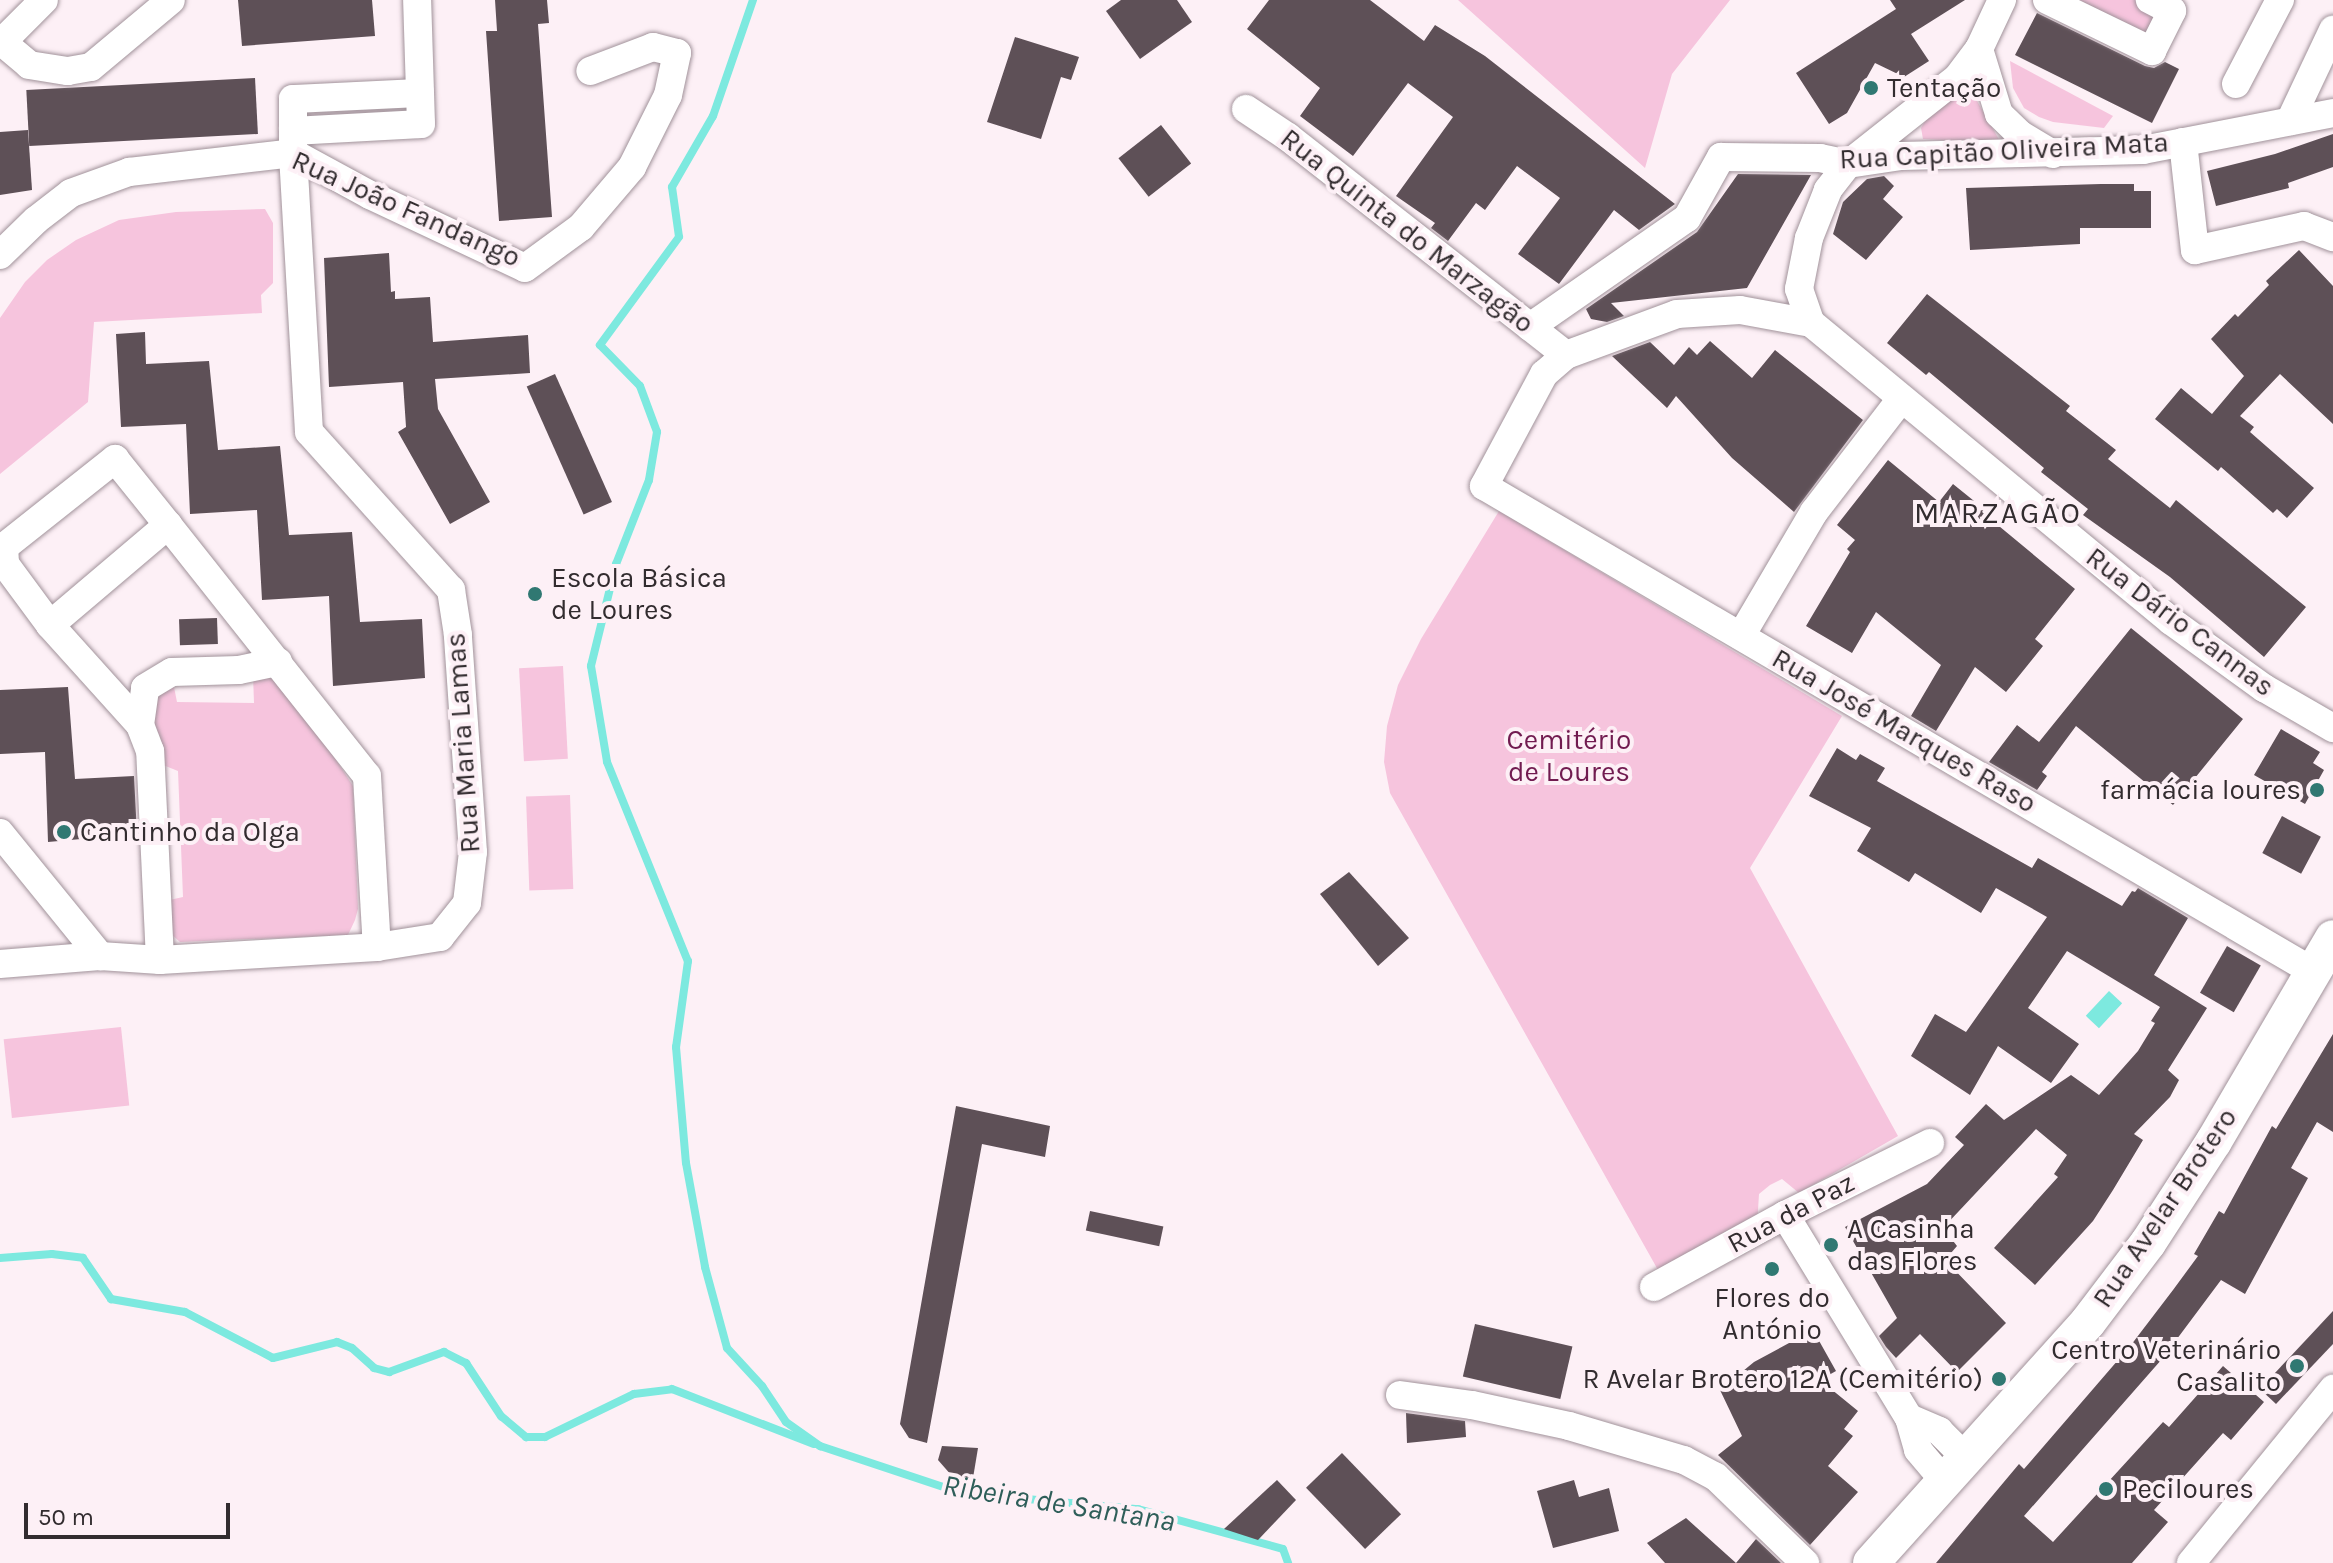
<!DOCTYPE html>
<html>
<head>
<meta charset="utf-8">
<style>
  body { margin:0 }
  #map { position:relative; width:2333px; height:1563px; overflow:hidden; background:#fdf0f6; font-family:Karla,sans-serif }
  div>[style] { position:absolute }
  .green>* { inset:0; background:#f6c4dd; transform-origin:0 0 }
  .water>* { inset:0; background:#7de9df; transform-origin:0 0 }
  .stream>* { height:8px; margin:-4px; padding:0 4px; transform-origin:4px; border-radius:4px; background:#7de9df }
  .building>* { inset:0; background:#5e5057; transform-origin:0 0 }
  .roads { filter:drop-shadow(0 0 2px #a1929a) drop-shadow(0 0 2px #a1929a) }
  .minor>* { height:28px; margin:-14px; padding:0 14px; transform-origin:14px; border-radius:14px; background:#fff }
  .major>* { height:36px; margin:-18px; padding:0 18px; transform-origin:18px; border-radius:18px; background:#fff }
  .dots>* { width:22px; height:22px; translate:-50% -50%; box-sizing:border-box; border:4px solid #fdf0f6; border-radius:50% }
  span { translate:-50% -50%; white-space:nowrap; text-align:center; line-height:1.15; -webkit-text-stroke:8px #fdf0f6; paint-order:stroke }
  .poi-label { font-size:28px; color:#322c2f }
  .left { translate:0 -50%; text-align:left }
  .right { translate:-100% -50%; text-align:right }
  .street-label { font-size:28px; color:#322c2f }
  .park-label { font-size:28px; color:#711b50 }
  .neighbourhood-label { font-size:30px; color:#322c2f; letter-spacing:2px }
  .water-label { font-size:30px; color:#2e5e59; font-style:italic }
  .scale { position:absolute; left:24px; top:1503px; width:206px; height:36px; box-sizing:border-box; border:4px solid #322c2f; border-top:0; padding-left:10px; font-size:24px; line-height:28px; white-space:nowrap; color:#322c2f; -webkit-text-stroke:6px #fdf0f6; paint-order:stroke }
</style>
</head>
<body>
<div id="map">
  <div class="green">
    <i style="clip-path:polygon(1458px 0,1730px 0,1672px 74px,1645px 168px)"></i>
    <i style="clip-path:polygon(2055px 0,2143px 0,2168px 13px,2150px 48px)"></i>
    <i style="clip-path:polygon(2010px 61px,2113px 116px,2104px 128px,2053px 122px,2039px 117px,2024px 108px,2013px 88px)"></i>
    <i style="clip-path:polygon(1968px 85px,2001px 143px,1923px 139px,1921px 128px,1929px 114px)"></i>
    <i style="clip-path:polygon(265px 209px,273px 223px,273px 283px,261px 295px,262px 313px,94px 322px,88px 402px,0 474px,0 318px,25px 282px,47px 260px,76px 240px,119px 220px,176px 212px)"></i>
    <i style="clip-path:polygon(1499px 511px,1842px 716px,1750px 868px,1898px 1136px,1799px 1193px,1782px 1179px,1770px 1185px,1759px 1194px,1757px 1226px,1658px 1270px,1390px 793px,1384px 762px,1387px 726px,1398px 685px,1421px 639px)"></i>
    <i style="left:563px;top:666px;width:93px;height:44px;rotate:87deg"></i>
    <i style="clip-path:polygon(253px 675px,285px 681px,353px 786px,358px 909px,355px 920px,348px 935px,180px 942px,171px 934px,165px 901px,183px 897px,178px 771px,158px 763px,149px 720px,159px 689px,173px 682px,177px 702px,254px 703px)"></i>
    <i style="left:570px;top:795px;width:94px;height:44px;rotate:88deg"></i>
    <i style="left:121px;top:1027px;width:79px;height:118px;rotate:84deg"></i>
  </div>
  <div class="water">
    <i style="left:2109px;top:991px;width:18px;height:34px;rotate:43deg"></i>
  </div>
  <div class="stream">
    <i style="left:753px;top:0;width:123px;rotate:109deg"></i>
    <i style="left:713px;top:116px;width:82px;rotate:120deg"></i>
    <i style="left:672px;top:187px;width:50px;rotate:82deg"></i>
    <i style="left:679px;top:237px;width:134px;rotate:126.2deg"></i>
    <i style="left:600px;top:345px;width:57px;rotate:45.7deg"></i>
    <i style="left:640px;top:386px;width:49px;rotate:69.7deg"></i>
    <i style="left:657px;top:432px;width:49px;rotate:99.5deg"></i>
    <i style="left:649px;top:480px;width:90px;rotate:111.4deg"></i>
    <i style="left:616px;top:564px;width:105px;rotate:103.8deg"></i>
    <i style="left:591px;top:666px;width:97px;rotate:80.5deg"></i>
    <i style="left:607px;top:762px;width:215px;rotate:67.9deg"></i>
    <i style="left:688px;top:961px;width:87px;rotate:97.9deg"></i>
    <i style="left:676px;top:1047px;width:116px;rotate:85.1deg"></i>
    <i style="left:686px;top:1163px;width:106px;rotate:79.6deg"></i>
    <i style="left:705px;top:1267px;width:84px;rotate:74.8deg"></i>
    <i style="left:727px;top:1348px;width:52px;rotate:47.4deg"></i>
    <i style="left:762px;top:1386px;width:43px;rotate:56.3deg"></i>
    <i style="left:786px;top:1422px;width:42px;rotate:35.2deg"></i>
    <i style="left:820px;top:1446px;width:149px;rotate:18.4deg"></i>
    <i style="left:961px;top:1493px;width:178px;rotate:5.2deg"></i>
    <i style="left:1138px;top:1509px;width:150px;rotate:15.4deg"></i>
    <i style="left:1283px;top:1549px;width:15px;rotate:70deg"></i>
    <i style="left:0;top:1258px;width:52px;rotate:-4.4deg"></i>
    <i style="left:52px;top:1254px;width:31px;rotate:7deg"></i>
    <i style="left:83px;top:1258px;width:50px;rotate:55.7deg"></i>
    <i style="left:111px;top:1299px;width:75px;rotate:10deg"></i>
    <i style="left:185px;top:1312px;width:99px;rotate:27.6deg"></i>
    <i style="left:273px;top:1358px;width:66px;rotate:-14deg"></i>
    <i style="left:337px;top:1342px;width:16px;rotate:22deg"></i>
    <i style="left:352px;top:1348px;width:30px;rotate:42deg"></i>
    <i style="left:374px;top:1368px;width:16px;rotate:15deg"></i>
    <i style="left:389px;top:1372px;width:59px;rotate:-20deg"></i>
    <i style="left:444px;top:1352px;width:25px;rotate:27deg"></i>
    <i style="left:466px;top:1363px;width:64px;rotate:56.6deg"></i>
    <i style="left:501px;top:1416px;width:33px;rotate:40deg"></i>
    <i style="left:526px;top:1437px;width:19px"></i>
    <i style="left:545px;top:1437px;width:99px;rotate:-25.8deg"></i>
    <i style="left:634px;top:1394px;width:38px;rotate:-7deg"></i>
    <i style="left:672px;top:1389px;width:152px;rotate:21.2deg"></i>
  </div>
  <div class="building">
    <i style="clip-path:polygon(238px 0,372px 0,375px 36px,242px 46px)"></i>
    <i style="clip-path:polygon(495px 0,547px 0,549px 23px,538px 24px,552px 217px,499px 221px,486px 31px,497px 31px)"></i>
    <i style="clip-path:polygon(1121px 0,1177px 0,1192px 22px,1140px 59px,1106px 11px)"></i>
    <i style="clip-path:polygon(1269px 0,1370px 0,1424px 41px,1435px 25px,1485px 56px,1675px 204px,1639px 230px,1614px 210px,1559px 284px,1518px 254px,1560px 198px,1517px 166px,1485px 210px,1476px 203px,1448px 241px,1431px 228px,1435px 223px,1396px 196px,1453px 117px,1408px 83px,1353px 156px,1300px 116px,1320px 88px,1247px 29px)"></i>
    <i style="clip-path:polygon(1890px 0,1965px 0,1911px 34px,1929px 61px,1904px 77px,1875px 63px,1847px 113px,1829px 124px,1796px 73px,1896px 9px)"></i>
    <i style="clip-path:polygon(2037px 13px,2145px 66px,2154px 68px,2165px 62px,2179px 69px,2152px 123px,2015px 55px)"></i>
    <i style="clip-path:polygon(1015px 37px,1079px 57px,1071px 80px,1061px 77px,1041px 139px,987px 122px)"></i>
    <i style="left:255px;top:78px;width:56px;height:229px;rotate:87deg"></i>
    <i style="left:1161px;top:125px;width:49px;height:54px;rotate:52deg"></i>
    <i style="clip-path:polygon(28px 130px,32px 190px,0 195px,0 132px)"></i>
    <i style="clip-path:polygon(2333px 134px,2333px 167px,2288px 183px,2289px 188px,2216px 206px,2207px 171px,2275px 154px)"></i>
    <i style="clip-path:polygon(1738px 174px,1811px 175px,1747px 288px,1611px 303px,1624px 316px,1607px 322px,1591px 319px,1586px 309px,1697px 232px)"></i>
    <i style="clip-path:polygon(1884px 176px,1894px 186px,1883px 199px,1903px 217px,1866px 260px,1833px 234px,1843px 202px,1867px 179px)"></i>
    <i style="clip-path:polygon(2101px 184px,2134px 184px,2134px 191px,2151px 191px,2151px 228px,2080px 228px,2080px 244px,1970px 250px,1966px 188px)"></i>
    <i style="clip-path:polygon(2299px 250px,2333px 286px,2333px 424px,2280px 374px,2240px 416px,2254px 427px,2250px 432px,2314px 488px,2287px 518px,2277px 509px,2273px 513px,2221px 467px,2218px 471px,2155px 419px,2181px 388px,2212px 414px,2244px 376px,2211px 339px,2235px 314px,2238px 317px,2269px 285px,2266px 281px)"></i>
    <i style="clip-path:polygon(389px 253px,391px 292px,395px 291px,395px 299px,430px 297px,433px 342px,528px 335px,530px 373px,435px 379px,438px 409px,490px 502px,450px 524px,398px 432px,406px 427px,403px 382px,329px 387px,324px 258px)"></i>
    <i style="clip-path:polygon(1927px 294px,2070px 406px,2066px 411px,2116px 450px,2108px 459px,2170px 508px,2176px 500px,2306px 607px,2264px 657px,2170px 577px,2083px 515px,2088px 509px,2041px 472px,2044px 468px,1929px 372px,1926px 375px,1887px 343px)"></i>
    <i style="clip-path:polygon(145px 332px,146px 364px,209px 361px,218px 450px,280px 446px,289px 535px,352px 532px,360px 622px,422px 619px,425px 678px,333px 686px,329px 596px,262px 600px,257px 510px,190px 514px,186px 424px,121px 427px,116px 334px)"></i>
    <i style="clip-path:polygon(1710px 341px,1752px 378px,1775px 350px,1863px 420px,1794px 512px,1732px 458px,1676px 396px,1667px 408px,1612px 356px,1650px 342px,1674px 365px,1689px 347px,1697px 355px)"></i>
    <i style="left:555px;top:374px;width:140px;height:31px;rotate:66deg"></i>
    <i style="clip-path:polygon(1888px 460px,1939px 502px,1953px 484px,1984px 509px,1982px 512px,2075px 589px,2035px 639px,2043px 646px,2006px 692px,1975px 667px,1936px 731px,1911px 716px,1941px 665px,1876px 612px,1852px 653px,1806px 626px,1850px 552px,1847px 549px,1855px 540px,1837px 525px)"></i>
    <i style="left:217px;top:618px;width:26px;height:38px;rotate:88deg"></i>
    <i style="clip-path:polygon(2131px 628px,2243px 719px,2173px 805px,2076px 726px,2042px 772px,2047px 776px,2037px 790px,1989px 762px,2017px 725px,2039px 742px)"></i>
    <i style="clip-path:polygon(68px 687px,75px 779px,134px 776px,137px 834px,48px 842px,45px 752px,0 754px,0 690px)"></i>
    <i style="clip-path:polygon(2281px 729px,2320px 752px,2313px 763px,2324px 770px,2305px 804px,2254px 775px)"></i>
    <i style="clip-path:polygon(1837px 748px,1856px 760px,1860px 754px,1885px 768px,1877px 781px,2032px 868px,2038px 858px,2122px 906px,2132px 891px,2135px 892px,2138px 888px,2188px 918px,2154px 975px,2207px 1008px,2168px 1070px,2179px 1080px,2170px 1097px,2134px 1134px,2143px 1140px,2113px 1190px,2093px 1221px,2035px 1285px,1994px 1248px,2058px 1177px,2054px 1174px,2067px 1155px,2036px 1129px,1943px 1228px,1957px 1246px,1945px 1260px,2006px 1323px,1957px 1372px,1920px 1334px,1896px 1358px,1886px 1347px,1879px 1336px,1897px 1318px,1845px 1227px,1927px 1184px,1964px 1145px,1955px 1137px,1986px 1104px,2004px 1120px,2071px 1075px,2099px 1095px,2138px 1051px,2155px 1023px,2151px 1021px,2160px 1007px,2067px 951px,2028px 1008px,2079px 1044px,2051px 1083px,1998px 1046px,1970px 1095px,1911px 1056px,1935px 1014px,1966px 1032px,2047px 917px,1996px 888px,1981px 913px,1915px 873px,1909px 882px,1857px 851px,1871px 828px,1809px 796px)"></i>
    <i style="left:2282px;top:816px;width:44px;height:42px;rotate:28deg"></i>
    <i style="clip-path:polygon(1349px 872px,1409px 938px,1378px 966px,1320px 894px)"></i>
    <i style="left:2227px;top:946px;width:39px;height:54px;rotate:30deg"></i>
    <i style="clip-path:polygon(2333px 1034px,2333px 1132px,2317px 1122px,2291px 1168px,2308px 1178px,2245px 1294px,2221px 1280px,2162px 1359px,2024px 1516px,2053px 1542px,2163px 1422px,2169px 1427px,2223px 1366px,2264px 1402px,2231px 1440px,2223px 1433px,2154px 1510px,2168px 1522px,2132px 1563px,1936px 1563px,2019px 1464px,2024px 1469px,2131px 1345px,2173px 1290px,2198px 1256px,2194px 1254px,2219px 1211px,2224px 1214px,2272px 1126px,2276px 1129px)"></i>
    <i style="clip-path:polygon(956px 1106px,1050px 1126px,1045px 1157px,982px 1144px,927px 1443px,909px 1438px,900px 1424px)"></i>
    <i style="left:1090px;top:1211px;width:75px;height:20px;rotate:12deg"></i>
    <i style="clip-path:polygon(2333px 1311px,2333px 1344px,2276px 1404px,2260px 1389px)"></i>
    <i style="left:1475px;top:1324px;width:100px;height:54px;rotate:13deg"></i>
    <i style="clip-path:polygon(1813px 1330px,1836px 1371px,1820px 1380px,1858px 1411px,1844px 1429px,1853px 1436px,1828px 1466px,1858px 1492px,1810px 1545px,1718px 1455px,1742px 1436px,1720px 1390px,1754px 1362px)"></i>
    <i style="clip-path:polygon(1406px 1413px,1465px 1421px,1466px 1437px,1407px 1443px)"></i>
    <i style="clip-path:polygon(942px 1446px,978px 1448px,973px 1478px,952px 1476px,938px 1460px)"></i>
    <i style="left:1342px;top:1453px;width:85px;height:50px;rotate:46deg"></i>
    <i style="clip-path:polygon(1277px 1480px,1296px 1500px,1258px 1540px,1224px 1529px)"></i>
    <i style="clip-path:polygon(1574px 1480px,1579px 1497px,1609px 1488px,1619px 1531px,1553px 1548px,1537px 1491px)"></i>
    <i style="clip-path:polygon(1686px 1518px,1736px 1563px,1756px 1539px,1781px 1563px,1665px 1563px,1647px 1543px)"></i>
  </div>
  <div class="roads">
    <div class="minor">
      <i style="left:2002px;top:0;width:54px;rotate:115.1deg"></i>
      <i style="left:1979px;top:49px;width:36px;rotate:127deg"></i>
      <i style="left:1957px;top:78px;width:139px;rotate:141.7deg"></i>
      <i style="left:1848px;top:164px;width:33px;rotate:128deg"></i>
      <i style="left:1828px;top:190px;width:52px;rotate:111.6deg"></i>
      <i style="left:1809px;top:238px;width:52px;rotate:101.1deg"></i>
      <i style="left:1799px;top:289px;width:36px;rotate:71deg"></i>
      <i style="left:1811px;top:323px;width:467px;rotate:39.6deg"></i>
      <i style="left:2171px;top:621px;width:115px;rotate:35.8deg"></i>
      <i style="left:2264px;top:688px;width:80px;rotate:30.1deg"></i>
      <i style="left:2047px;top:0;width:117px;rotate:25.9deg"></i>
      <i style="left:2152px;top:51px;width:45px;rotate:-63.4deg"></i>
      <i style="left:2172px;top:11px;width:25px;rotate:-153deg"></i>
      <i style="left:2px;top:42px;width:35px;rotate:40deg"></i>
      <i style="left:29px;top:65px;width:39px;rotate:9deg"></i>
      <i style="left:68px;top:71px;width:23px;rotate:-10deg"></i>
      <i style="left:91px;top:67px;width:104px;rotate:-39.9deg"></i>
      <i style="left:0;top:44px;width:62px;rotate:-45deg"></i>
      <i style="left:1979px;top:49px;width:68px;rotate:72.9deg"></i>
      <i style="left:1999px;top:114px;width:30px;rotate:44deg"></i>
      <i style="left:2021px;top:135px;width:37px;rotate:31deg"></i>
      <i style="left:2236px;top:84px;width:95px;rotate:-62.4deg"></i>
      <i style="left:1246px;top:109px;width:50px;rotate:33.7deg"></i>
      <i style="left:1288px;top:137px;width:353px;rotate:38.1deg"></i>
      <i style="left:2290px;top:121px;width:101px;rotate:-64.7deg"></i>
      <i style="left:293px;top:131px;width:128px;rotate:-3.1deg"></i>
      <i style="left:421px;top:124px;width:124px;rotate:-91.8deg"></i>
      <i style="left:2183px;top:142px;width:109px;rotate:83.7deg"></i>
      <i style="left:2195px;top:250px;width:112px;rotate:-12.4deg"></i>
      <i style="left:2304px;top:226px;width:31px;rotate:21deg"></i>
      <i style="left:0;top:255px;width:50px;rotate:-44.2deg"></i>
      <i style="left:36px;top:220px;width:44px;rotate:-37.6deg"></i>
      <i style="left:71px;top:193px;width:62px;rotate:-19.9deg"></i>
      <i style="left:129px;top:172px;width:165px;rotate:-6.6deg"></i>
      <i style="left:293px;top:153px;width:88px;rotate:28.6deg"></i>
      <i style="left:370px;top:195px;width:171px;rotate:25.2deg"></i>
      <i style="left:525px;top:268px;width:69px;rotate:-36.2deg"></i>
      <i style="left:581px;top:227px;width:79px;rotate:-49.6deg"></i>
      <i style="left:632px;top:167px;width:80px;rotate:-63.4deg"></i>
      <i style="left:668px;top:95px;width:43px;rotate:-77.9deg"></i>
      <i style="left:677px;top:53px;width:25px;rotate:-166deg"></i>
      <i style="left:653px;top:47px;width:67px;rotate:159.1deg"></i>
      <i style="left:1811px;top:323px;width:72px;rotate:-169.6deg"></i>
      <i style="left:1740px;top:310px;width:63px;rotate:176.4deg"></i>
      <i style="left:1677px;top:314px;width:118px;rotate:159.7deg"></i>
      <i style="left:1566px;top:355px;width:29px;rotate:139deg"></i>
      <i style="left:1544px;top:374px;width:127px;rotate:118.2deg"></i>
      <i style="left:1484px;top:486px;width:962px;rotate:30.35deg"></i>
      <i style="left:1530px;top:327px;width:191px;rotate:-34.8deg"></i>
      <i style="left:1687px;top:218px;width:70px;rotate:-60.9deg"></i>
      <i style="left:1721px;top:157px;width:99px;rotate:0.6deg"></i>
      <i style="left:1820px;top:158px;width:29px;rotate:12deg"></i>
      <i style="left:1848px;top:164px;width:54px;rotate:-8.6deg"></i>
      <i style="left:1901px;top:156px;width:242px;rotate:-1.4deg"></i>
      <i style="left:2143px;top:150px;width:194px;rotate:-11deg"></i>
      <i style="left:50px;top:625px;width:76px;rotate:-126.4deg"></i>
      <i style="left:5px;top:564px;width:17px;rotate:-93deg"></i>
      <i style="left:4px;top:547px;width:142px;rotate:-38.4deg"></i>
      <i style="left:115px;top:459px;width:85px;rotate:51.2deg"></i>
      <i style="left:1741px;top:636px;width:144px;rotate:-59.5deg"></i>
      <i style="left:1814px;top:512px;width:143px;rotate:-52.4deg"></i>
      <i style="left:140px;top:725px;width:37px;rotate:-82deg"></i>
      <i style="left:145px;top:688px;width:31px;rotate:-31deg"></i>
      <i style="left:172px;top:672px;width:67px;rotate:-1.7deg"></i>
      <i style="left:239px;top:670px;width:40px;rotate:-12deg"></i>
      <i style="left:0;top:833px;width:159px;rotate:50.9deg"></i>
      <i style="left:160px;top:960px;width:209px;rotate:-92.7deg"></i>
      <i style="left:150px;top:751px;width:28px;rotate:-111deg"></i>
      <i style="left:140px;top:725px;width:135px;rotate:-132deg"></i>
      <i style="left:50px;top:625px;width:155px;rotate:-40.3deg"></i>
      <i style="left:168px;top:525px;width:320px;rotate:51.6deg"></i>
      <i style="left:367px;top:776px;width:171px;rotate:86.7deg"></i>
      <i style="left:0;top:964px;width:100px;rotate:-4.6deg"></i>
      <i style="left:100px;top:956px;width:60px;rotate:3.8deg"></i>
      <i style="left:160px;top:960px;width:217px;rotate:-3.4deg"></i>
      <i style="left:377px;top:947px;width:64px;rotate:-9deg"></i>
      <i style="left:440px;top:937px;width:43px;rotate:-51.5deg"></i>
      <i style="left:467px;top:903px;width:51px;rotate:-83.3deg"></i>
      <i style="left:473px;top:852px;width:218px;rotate:-94deg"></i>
      <i style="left:458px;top:635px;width:46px;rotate:-98.8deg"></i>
      <i style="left:451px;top:590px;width:212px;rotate:-131.9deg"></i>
      <i style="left:309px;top:432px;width:279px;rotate:-93.3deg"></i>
      <i style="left:293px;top:153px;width:54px;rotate:-90deg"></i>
      <i style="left:293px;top:99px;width:127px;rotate:-2.7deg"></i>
      <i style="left:1785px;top:1215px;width:238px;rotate:58.6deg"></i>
      <i style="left:1909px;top:1418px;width:33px;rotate:74deg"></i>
      <i style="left:1918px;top:1450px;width:42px;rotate:49.8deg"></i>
      <i style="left:1654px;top:1287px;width:149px;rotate:-28.8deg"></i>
      <i style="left:1785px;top:1215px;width:162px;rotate:-26.4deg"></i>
      <i style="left:1400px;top:1395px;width:73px;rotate:7.9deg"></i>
      <i style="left:1472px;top:1405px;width:99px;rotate:12.2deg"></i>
      <i style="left:1569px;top:1426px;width:120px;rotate:16.5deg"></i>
      <i style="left:1684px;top:1460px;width:36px;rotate:28deg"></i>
      <i style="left:1716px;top:1477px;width:124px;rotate:44deg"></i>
      <i style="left:1909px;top:1418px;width:33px;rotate:23deg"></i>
      <i style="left:1939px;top:1431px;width:38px;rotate:45deg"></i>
      <i style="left:2191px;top:1563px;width:225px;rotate:-50.8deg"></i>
    </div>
    <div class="major">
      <i style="left:1871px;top:1563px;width:324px;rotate:-48deg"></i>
      <i style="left:2088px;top:1322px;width:99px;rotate:-52.8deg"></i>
      <i style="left:2148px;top:1243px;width:121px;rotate:-57.1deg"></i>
      <i style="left:2214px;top:1141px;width:235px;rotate:-59.6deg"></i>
    </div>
  </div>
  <div class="dots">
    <i style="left:1871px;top:88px;background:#307872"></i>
    <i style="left:535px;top:594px;background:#307872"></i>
    <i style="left:2317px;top:790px;background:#307872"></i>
    <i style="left:64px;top:832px;background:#307872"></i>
    <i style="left:1831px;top:1245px;background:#307872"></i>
    <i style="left:1772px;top:1269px;background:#307872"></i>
    <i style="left:2297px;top:1366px;background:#307872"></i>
    <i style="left:1999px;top:1379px;background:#307872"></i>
    <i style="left:2106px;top:1489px;background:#307872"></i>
  </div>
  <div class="poi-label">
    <span class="left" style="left:1887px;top:88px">Tentação</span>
    <span class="left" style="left:551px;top:594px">Escola Básica<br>de Loures</span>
    <span class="right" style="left:2301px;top:790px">farmácia loures</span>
    <span class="left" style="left:80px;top:832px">Cantinho da Olga</span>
    <span class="left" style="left:1847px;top:1245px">A Casinha<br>das Flores</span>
    <span style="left:1772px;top:1314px">Flores do<br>António</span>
    <span class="right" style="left:2281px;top:1366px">Centro Veterinário<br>Casalito</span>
    <span class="right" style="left:1983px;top:1379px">R Avelar Brotero 12A (Cemitério)</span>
    <span class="left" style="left:2122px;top:1489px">Peciloures</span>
  </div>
  <div class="street-label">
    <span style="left:2004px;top:151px;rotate:-3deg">Rua Capitão Oliveira Mata</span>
    <span style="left:406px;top:209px;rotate:24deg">Rua João Fandango</span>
    <span style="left:1407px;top:231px;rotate:38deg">Rua Quinta do Marzagão</span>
    <span style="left:2180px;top:622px;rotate:37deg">Rua Dário Cannas</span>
    <span style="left:1904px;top:731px;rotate:30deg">Rua José Marques Raso</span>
    <span style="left:463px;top:743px;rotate:-94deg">Rua Maria Lamas</span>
    <span style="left:2165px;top:1208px;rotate:-56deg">Rua Avelar Brotero</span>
    <span style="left:1791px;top:1213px;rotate:-28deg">Rua da Paz</span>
  </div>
  <div class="park-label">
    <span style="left:1569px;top:756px">Cemitério<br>de Loures</span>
  </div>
  <div class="neighbourhood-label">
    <span style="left:1998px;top:513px">MARZAGÃO</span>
  </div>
  <div class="water-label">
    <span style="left:1059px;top:1503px;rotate:9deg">Ribeira de Santana</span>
  </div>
  <div class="scale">50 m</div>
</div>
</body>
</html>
